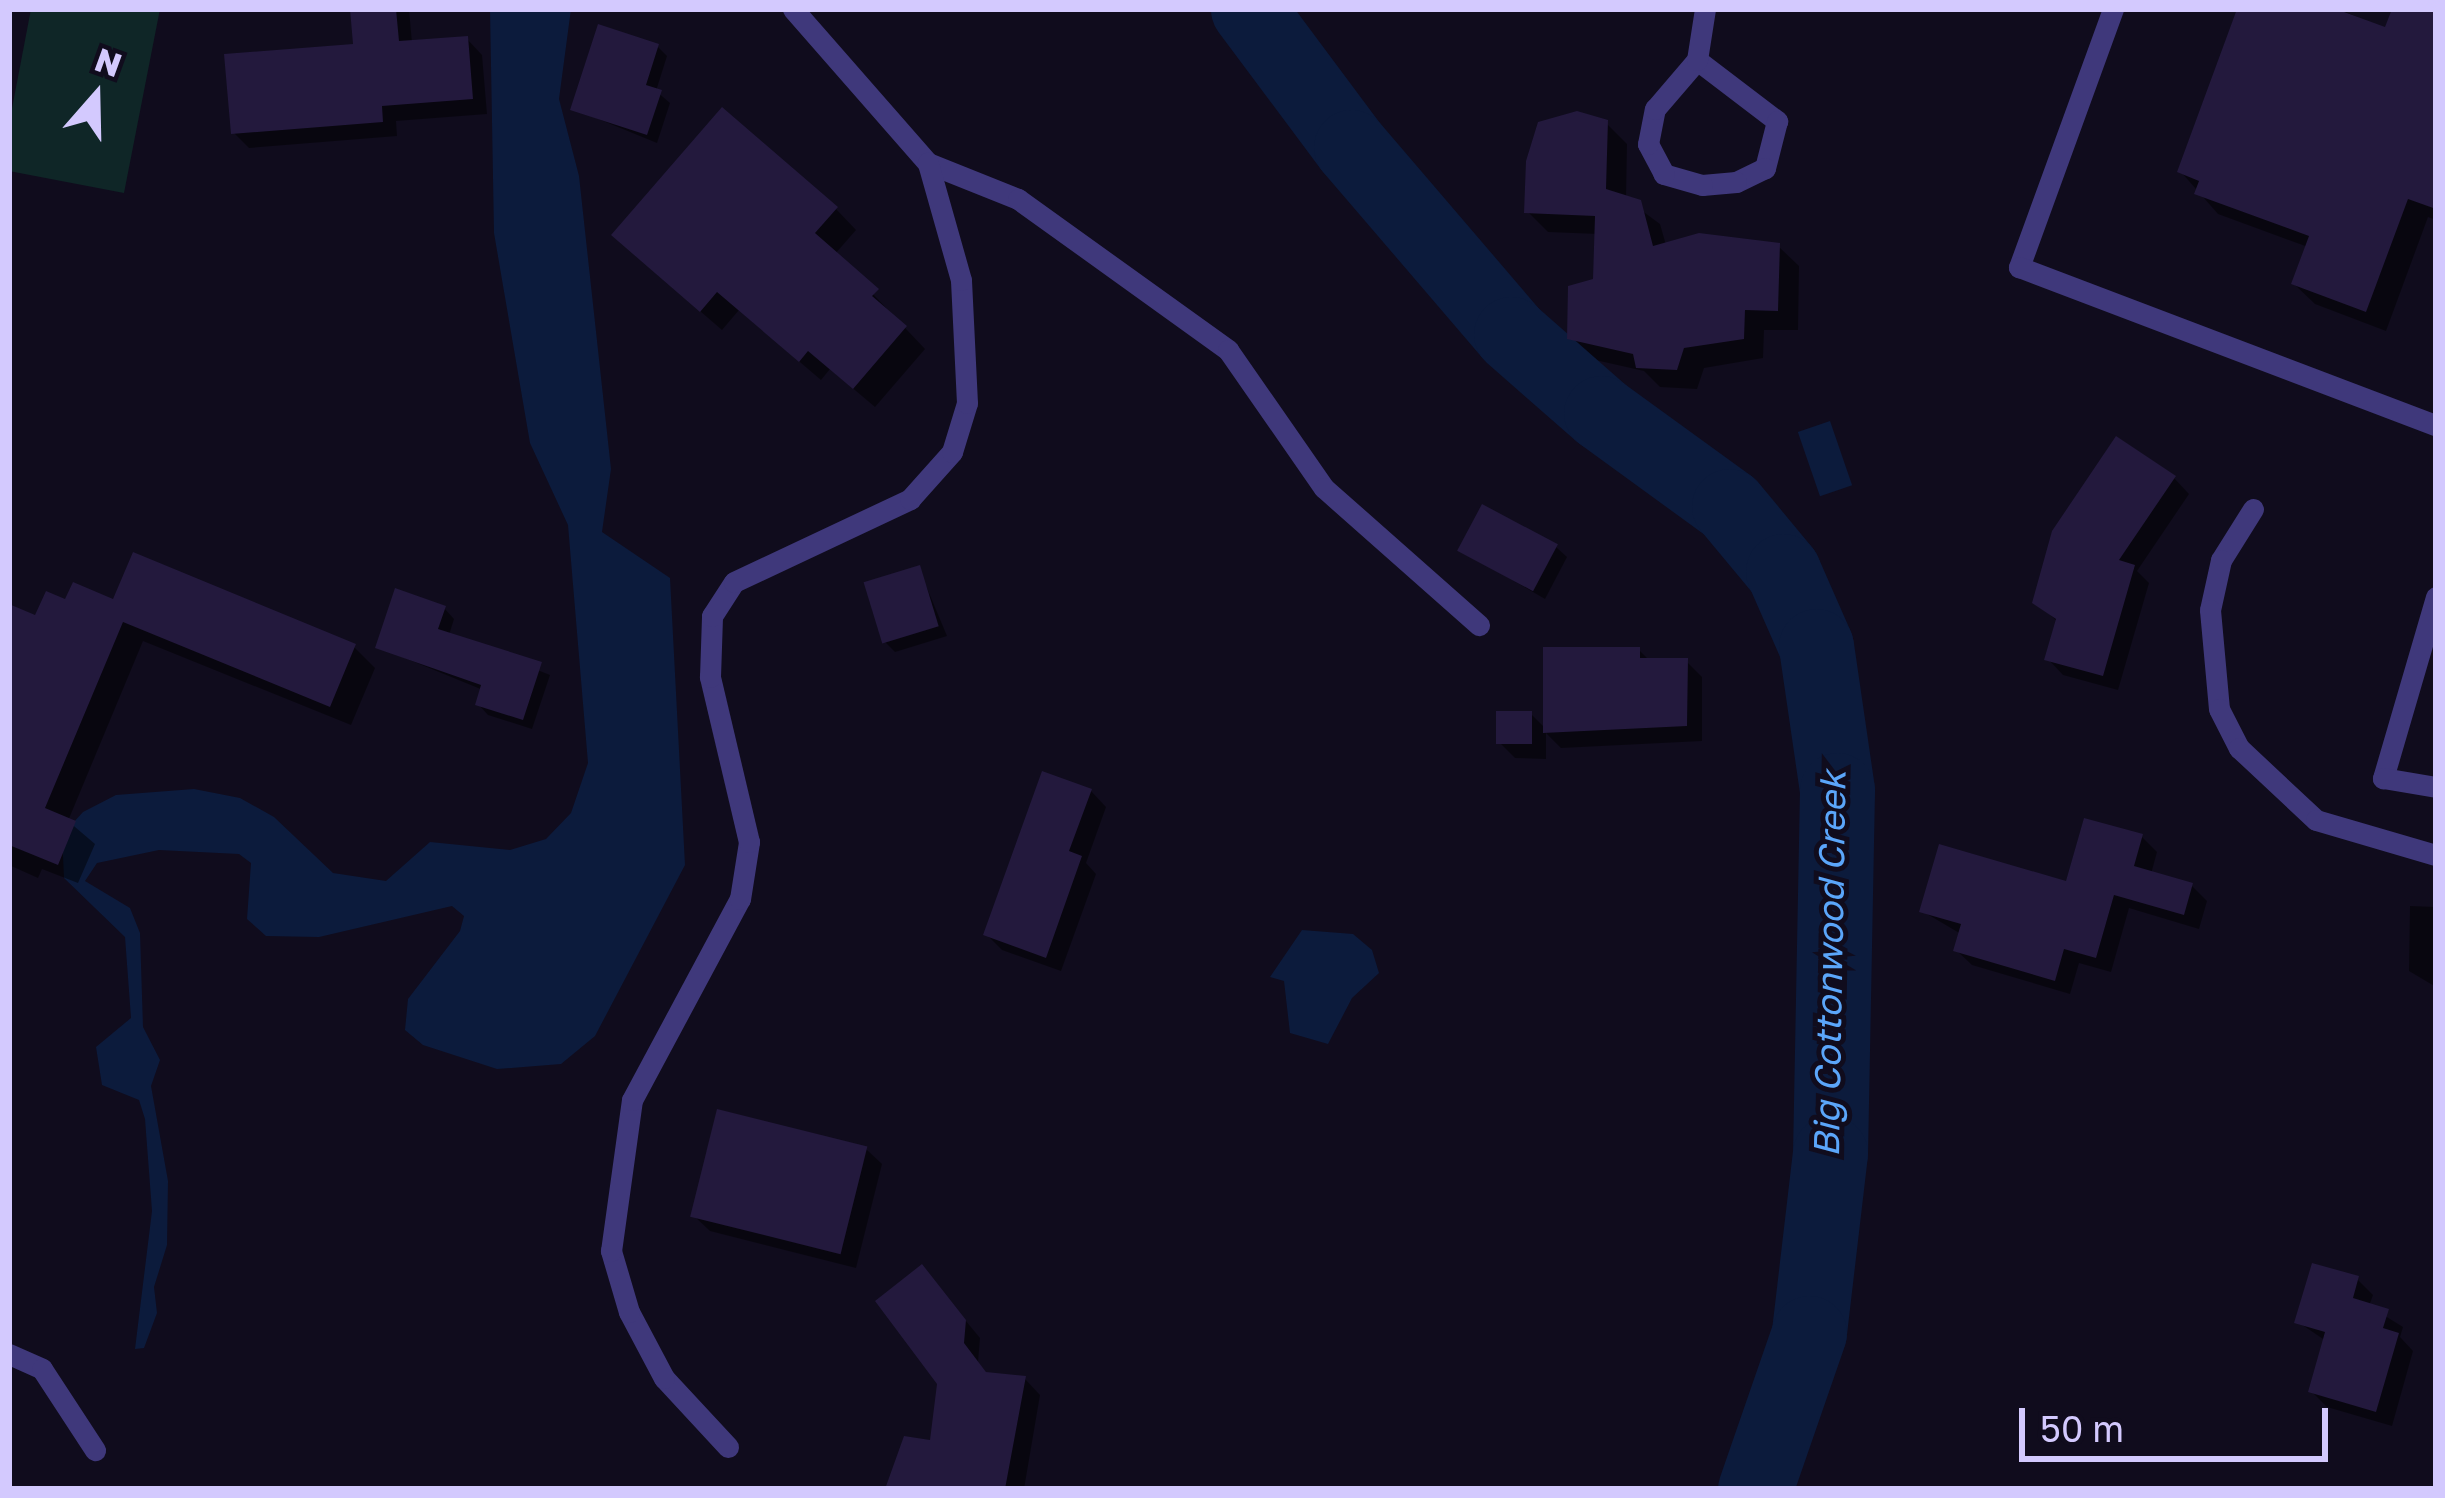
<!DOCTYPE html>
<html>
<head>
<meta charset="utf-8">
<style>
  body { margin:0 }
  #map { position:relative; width:2445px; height:1498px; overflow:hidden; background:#100c1d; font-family:"Golos Text",sans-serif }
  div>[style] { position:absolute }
  .green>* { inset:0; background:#0f2627 }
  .water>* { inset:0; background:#0c1b3c; transform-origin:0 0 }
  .shadow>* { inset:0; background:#0007 }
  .river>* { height:75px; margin:-37.5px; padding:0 37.5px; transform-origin:37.5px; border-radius:37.5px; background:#0c1b3c }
  .building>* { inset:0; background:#23193d; transform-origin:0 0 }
  .service>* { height:21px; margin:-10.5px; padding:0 10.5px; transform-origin:10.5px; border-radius:10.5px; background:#3f387b }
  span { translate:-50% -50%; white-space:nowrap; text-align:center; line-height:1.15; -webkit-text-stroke:10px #100c1d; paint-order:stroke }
  .water-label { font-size:36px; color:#5ba6fa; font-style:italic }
  .frame { position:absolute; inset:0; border:12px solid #d3c9fe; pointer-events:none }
  .north { position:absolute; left:36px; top:36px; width:120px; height:120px; -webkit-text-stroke:9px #100c1d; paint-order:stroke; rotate:20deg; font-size:33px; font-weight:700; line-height:48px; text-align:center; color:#d3c9fe }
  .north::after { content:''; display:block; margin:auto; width:42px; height:54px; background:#d3c9fe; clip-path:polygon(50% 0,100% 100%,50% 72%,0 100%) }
  .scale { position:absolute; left:2019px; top:1408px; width:309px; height:54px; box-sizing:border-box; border:6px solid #d3c9fe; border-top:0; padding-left:15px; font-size:36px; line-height:42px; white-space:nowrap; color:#d3c9fe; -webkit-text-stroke:9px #100c1d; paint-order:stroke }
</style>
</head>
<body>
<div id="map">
  <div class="green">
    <i style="clip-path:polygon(31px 9px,160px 9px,124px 193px,9px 171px,9px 124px)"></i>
  </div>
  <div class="water">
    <i style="clip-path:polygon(490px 9px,571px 9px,559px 99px,579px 176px,611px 469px,602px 532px,670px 578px,685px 865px,595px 1036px,561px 1064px,497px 1069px,423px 1045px,405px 1030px,408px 999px,460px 931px,464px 916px,452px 906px,319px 937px,266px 936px,247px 919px,251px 863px,239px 854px,159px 850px,97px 863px,85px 881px,130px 908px,140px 933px,143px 1027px,160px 1060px,151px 1086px,168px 1181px,167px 1245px,154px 1287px,157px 1313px,144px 1348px,135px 1349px,152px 1211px,145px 1119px,139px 1100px,102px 1085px,96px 1047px,131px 1018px,125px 937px,64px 878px,62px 835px,83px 812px,116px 795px,194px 789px,240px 798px,274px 817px,333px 873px,386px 881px,430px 842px,510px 850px,546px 839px,571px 813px,588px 763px,568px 525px,530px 443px,494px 233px)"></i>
    <i style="left:1830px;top:421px;width:68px;height:34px;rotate:71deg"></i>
    <i style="clip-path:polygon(1302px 930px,1353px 934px,1372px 950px,1379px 973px,1352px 998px,1328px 1044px,1290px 1033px,1284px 981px,1270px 977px)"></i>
  </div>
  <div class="shadow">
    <i style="clip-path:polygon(353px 9px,409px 9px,412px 43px,467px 39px,482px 55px,487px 114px,396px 121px,397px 136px,249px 148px,233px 132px,356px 46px)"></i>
    <i style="clip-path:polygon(2240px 9px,2340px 9px,2387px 31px,2395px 9px,2436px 9px,2436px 220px,2428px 217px,2386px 331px,2315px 304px,2294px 284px,2308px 247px,2218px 214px,2181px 172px)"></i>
    <i style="clip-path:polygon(657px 46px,667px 56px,656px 91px,670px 103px,657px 143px,574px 109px)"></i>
    <i style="clip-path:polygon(1606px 123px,1627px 144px,1626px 199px,1660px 224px,1666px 245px,1778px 246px,1799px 266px,1798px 330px,1764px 330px,1763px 358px,1704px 368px,1697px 389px,1660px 387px,1644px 371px,1591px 359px,1570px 338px,1596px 281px,1598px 234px,1548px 232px,1527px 211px)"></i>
    <i style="clip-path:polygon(836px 209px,856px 230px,835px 254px,925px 349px,875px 407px,830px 369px,821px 380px,739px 310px,722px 330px,635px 255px)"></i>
    <i style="clip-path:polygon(2174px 478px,2189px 494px,2137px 571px,2149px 583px,2118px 690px,2063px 675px,2048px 659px,2058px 622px,2036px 602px)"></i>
    <i style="clip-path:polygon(1556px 547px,1567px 557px,1545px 599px,1461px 550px)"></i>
    <i style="clip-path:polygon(919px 569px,947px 636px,895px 652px,885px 642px)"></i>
    <i style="clip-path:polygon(67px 603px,115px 603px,354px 647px,375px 668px,351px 725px,143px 641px,68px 821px,95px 844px,78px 883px,42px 869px,38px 878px,9px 865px,9px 608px,37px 619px)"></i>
    <i style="clip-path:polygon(444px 608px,454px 619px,449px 635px,550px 675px,532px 729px,488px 715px,478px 704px,483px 690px,378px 647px)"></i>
    <i style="clip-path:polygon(1639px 650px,1650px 661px,1686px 661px,1702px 677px,1702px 741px,1561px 748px,1546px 733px,1546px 759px,1515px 758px,1499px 742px,1531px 714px,1546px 729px)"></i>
    <i style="clip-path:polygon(1091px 791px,1106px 807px,1086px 863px,1096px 874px,1061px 971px,1002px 950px,986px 934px)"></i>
    <i style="clip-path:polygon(2142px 837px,2157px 852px,2151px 874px,2192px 886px,2207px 901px,2199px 929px,2129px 908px,2111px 972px,2079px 963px,2070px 994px,1972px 965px,1956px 950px,1961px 934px,1922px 911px,2068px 885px)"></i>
    <i style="clip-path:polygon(2410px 906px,2436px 907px,2436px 987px,2409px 971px)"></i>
    <i style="clip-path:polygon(866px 1149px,882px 1164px,856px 1268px,710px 1231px,694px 1216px)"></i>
    <i style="clip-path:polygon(922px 1268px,980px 1338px,978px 1362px,988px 1375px,1025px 1379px,1040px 1395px,1024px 1489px,892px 1489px,933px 1443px,940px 1383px)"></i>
    <i style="clip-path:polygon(2357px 1279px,2373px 1295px,2369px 1306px,2403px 1327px,2400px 1337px,2413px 1351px,2392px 1426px,2327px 1407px,2311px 1391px,2326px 1341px,2298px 1322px)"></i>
  </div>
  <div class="river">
    <i style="left:1248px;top:9px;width:172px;rotate:53.3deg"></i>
    <i style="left:1351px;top:147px;width:246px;rotate:49.4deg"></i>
    <i style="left:1511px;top:334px;width:120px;rotate:41.3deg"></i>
    <i style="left:1601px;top:413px;width:158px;rotate:36deg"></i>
    <i style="left:1729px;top:506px;width:85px;rotate:50.3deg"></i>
    <i style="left:1783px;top:571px;width:82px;rotate:66.3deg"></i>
    <i style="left:1816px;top:646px;width:146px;rotate:81.7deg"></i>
    <i style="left:1837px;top:790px;width:363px;rotate:91.1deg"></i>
    <i style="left:1830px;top:1153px;width:181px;rotate:96.7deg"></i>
    <i style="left:1809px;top:1333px;width:165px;rotate:109.1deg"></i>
  </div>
  <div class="building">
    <i style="clip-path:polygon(350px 9px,396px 9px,399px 41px,468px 36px,473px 99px,382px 106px,383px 122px,231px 134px,224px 54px,353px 44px)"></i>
    <i style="clip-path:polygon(2237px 9px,2336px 9px,2385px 27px,2392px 9px,2436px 9px,2436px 209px,2408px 199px,2366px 312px,2291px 284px,2309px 236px,2194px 194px,2199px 181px,2177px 172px)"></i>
    <i style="clip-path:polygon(598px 24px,659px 44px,646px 85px,662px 90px,647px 135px,570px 110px)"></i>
    <i style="clip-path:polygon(722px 107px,838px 207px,815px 233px,879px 289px,872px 296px,907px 326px,853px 389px,808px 351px,799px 362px,717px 292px,700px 312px,611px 235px)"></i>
    <i style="clip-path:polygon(1577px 111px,1608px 120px,1606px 189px,1641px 200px,1653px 246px,1699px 233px,1780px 243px,1778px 311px,1745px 310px,1744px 339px,1684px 348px,1677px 370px,1636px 368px,1633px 354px,1567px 339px,1568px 286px,1593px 279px,1595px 216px,1524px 213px,1526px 161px,1538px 122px)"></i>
    <i style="clip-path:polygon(2116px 436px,2176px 476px,2119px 560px,2135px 565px,2103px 676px,2044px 660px,2056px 619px,2032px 603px,2052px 531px)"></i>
    <i style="left:1482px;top:504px;width:86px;height:53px;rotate:28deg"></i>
    <i style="clip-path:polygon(133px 552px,356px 644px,330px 707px,123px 622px,45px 808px,76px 821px,58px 865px,9px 845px,9px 604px,35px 615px,46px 591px,65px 599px,73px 582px,113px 599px)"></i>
    <i style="left:920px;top:565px;width:64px;height:59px;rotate:73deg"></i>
    <i style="clip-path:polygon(395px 588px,446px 606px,438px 629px,542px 662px,523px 720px,475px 705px,481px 685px,375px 648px)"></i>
    <i style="clip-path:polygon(1543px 647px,1640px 647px,1640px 658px,1688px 658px,1687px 726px,1543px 733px)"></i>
    <i style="left:1496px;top:711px;width:36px;height:33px"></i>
    <i style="clip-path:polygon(1042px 771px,1092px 789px,1069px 851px,1082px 856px,1046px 958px,983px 935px)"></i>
    <i style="clip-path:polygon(2084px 818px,2143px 834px,2134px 866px,2193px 883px,2184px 915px,2114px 895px,2096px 958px,2064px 949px,2055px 981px,1953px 951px,1961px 924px,1919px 912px,1939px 844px,2066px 881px)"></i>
    <i style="left:717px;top:1109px;width:155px;height:111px;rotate:14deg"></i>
    <i style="clip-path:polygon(2312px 1263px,2359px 1276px,2353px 1298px,2389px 1309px,2383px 1328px,2399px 1333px,2376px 1412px,2308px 1392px,2325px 1332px,2294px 1323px)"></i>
    <i style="clip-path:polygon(922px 1264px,966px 1320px,964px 1343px,986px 1372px,1026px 1376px,1005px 1489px,885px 1489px,904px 1436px,930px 1440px,937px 1384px,875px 1301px)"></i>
  </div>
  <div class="service">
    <i style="left:793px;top:9px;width:205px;rotate:48.8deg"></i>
    <i style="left:928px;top:163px;width:97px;rotate:21.8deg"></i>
    <i style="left:1018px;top:199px;width:259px;rotate:35.7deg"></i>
    <i style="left:1228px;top:350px;width:168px;rotate:55.2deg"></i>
    <i style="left:1324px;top:488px;width:207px;rotate:41.5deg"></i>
    <i style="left:2113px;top:9px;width:275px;rotate:110deg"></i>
    <i style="left:2019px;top:267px;width:446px;rotate:20.8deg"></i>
    <i style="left:1697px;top:60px;width:101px;rotate:37.3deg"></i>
    <i style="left:1777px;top:121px;width:49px;rotate:104.3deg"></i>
    <i style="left:1765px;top:168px;width:32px;rotate:154deg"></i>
    <i style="left:1736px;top:182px;width:34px;rotate:175deg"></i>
    <i style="left:1702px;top:185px;width:40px;rotate:-164deg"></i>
    <i style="left:1664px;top:174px;width:34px;rotate:-118deg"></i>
    <i style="left:1648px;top:144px;width:36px;rotate:-79deg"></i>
    <i style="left:1655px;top:109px;width:65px;rotate:-49.4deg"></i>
    <i style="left:1697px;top:60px;width:52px;rotate:-81.1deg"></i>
    <i style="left:2253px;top:509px;width:60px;rotate:122.1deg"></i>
    <i style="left:2221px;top:560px;width:51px;rotate:102.4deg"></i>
    <i style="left:2210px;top:610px;width:99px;rotate:84.8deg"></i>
    <i style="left:2219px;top:709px;width:44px;rotate:62.9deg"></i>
    <i style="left:2239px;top:748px;width:105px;rotate:43.1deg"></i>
    <i style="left:2316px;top:820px;width:125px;rotate:16.3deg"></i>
    <i style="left:2436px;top:597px;width:189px;rotate:106.3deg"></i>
    <i style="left:2383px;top:778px;width:54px;rotate:9.6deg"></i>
    <i style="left:9px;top:1354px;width:36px;rotate:24deg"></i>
    <i style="left:42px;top:1369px;width:97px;rotate:56.8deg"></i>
    <i style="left:728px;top:1447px;width:94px;rotate:-132.8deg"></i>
    <i style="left:664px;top:1378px;width:75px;rotate:-117.9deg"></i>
    <i style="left:629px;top:1312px;width:64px;rotate:-106.4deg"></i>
    <i style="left:611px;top:1251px;width:152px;rotate:-82.1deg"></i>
    <i style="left:632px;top:1100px;width:228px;rotate:-61.8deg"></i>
    <i style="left:740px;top:899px;width:58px;rotate:-81deg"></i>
    <i style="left:749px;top:842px;width:170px;rotate:-103.3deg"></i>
    <i style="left:710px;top:677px;width:61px;rotate:-88.1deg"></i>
    <i style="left:712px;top:616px;width:40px;rotate:-57.1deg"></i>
    <i style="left:734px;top:582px;width:195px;rotate:-25.2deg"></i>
    <i style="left:910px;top:499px;width:63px;rotate:-48.2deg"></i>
    <i style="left:952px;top:452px;width:51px;rotate:-73deg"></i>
    <i style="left:967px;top:403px;width:123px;rotate:-92.8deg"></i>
    <i style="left:961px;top:280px;width:122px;rotate:-105.8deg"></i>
  </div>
  <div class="water-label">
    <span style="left:1829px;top:964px;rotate:-89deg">Big Cottonwood Creek</span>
  </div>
  <div class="frame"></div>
  <div class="north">N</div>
  <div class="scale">50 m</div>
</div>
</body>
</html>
